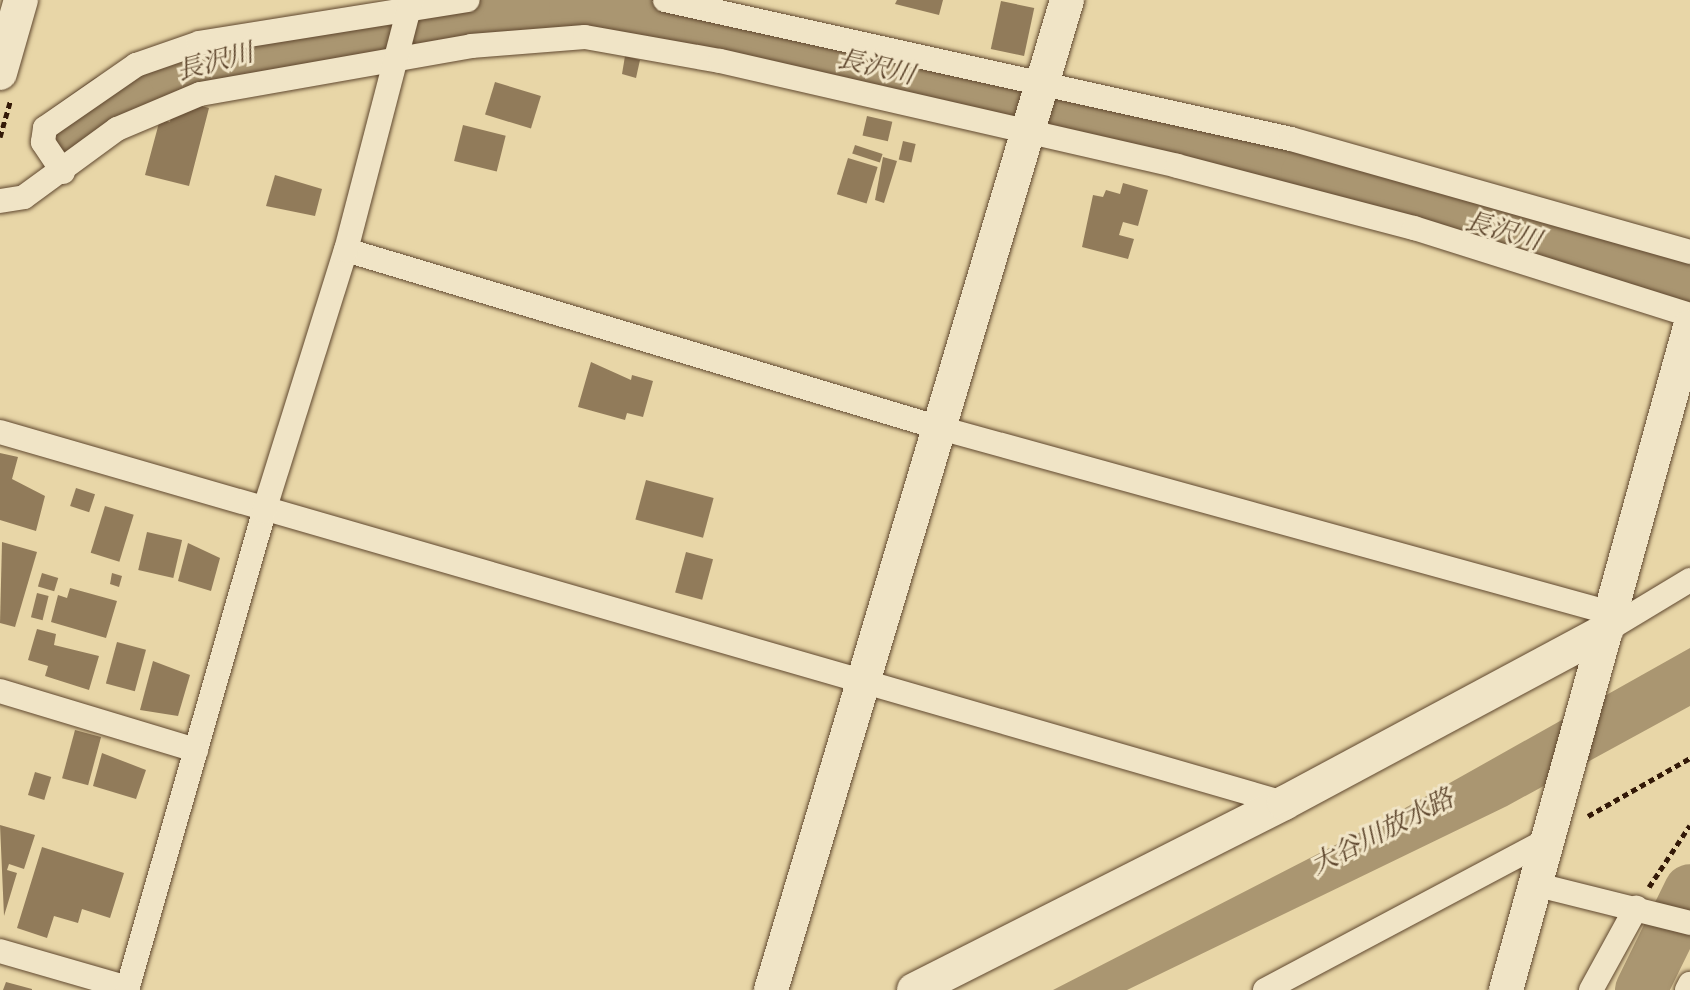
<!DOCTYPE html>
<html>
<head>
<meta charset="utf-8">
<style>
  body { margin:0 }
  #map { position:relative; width:1690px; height:990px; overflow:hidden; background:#e8d6a7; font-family:"Libre Caslon Text","Noto Serif JP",serif }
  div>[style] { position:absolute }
  .water>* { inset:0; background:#aa9671 }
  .river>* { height:52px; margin:-26px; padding:0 26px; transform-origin:26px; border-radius:26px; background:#aa9671 }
  .building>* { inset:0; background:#917b5a; transform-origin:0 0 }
  .path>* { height:5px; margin-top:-2.5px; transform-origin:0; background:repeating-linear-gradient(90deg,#331907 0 6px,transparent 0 10px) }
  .roads { filter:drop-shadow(0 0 2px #60482f) drop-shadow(0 0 2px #60482f) }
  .street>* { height:24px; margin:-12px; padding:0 12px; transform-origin:12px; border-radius:12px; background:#f0e4c6 }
  .secondary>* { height:34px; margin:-17px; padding:0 17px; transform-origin:17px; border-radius:17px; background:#f0e4c6 }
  span { translate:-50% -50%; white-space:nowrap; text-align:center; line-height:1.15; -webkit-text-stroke:6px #f0e4c6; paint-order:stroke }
  .water-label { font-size:26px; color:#5d452c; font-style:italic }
</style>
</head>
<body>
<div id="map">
  <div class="water">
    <i style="clip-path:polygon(1690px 648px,1690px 706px,1507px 806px,1127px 990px,1053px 990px,1382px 821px)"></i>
  </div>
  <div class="river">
    <i style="left:62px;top:133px;width:55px;rotate:-35.4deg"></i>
    <i style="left:107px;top:101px;width:72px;rotate:-23.7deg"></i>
    <i style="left:173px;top:72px;width:69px;rotate:-16.9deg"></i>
    <i style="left:239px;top:52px;width:273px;rotate:-8.8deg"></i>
    <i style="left:509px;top:10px;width:66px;rotate:-1.7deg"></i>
    <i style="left:575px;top:8px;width:137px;rotate:9.3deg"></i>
    <i style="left:710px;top:30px;width:360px;rotate:12.7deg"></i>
    <i style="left:1061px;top:109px;width:254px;rotate:14.8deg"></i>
    <i style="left:1307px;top:174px;width:399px;rotate:16.2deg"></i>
    <i style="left:1641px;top:990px;width:111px;rotate:-63.9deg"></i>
  </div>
  <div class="building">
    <i style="clip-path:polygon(897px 0,943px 0,939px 15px,895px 4px)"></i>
    <i style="left:1001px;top:1px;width:34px;height:49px;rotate:12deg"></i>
    <i style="clip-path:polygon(625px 56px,640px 60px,636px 78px,622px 74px)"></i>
    <i style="left:495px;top:82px;width:48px;height:34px;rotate:17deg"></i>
    <i style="clip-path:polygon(198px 105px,209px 108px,189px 186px,145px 175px,160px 119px,170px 122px,171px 114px)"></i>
    <i style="left:867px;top:116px;width:26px;height:20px;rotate:13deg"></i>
    <i style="left:463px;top:125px;width:44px;height:37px;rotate:14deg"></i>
    <i style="left:903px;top:141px;width:13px;height:19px;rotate:13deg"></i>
    <i style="left:855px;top:145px;width:29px;height:9px;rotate:18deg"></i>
    <i style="clip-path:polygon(883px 157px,897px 161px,884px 203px,875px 200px)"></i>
    <i style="left:848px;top:158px;width:31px;height:38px;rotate:17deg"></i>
    <i style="clip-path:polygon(275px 175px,322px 189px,315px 216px,266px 206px)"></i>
    <i style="clip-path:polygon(1123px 183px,1148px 190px,1138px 226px,1123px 222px,1119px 235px,1134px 239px,1128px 259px,1082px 247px,1093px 195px,1103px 197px,1106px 190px,1120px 194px)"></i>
    <i style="clip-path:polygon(591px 362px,631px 380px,632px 375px,653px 381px,643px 417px,627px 413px,625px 420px,578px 407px)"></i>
    <i style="clip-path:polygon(0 453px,18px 457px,12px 479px,45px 496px,36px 531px,0 520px)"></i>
    <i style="left:646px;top:480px;width:70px;height:41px;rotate:15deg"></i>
    <i style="left:76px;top:488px;width:20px;height:19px;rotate:18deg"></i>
    <i style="left:105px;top:506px;width:30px;height:49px;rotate:17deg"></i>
    <i style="left:147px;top:532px;width:36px;height:39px;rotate:13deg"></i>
    <i style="clip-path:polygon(2px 542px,37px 552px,15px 627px,0 623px)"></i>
    <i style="clip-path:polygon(188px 543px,220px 558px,211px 591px,178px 581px)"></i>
    <i style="left:686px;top:552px;width:28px;height:42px;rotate:15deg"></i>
    <i style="left:42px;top:573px;width:17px;height:14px;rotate:17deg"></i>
    <i style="clip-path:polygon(112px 573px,122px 576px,119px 587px,110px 584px)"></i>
    <i style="clip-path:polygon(70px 588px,117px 601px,106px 638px,51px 622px,58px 595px,67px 598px)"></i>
    <i style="left:37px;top:593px;width:12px;height:25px;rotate:14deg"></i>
    <i style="clip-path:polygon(37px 629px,56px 634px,54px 645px,99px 656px,89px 690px,45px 676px,48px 666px,28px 660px)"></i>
    <i style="left:117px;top:642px;width:30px;height:43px;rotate:15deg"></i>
    <i style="clip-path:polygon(153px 661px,190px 675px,178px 716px,140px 710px)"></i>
    <i style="left:75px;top:730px;width:27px;height:50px;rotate:15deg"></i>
    <i style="clip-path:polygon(102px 753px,146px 770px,136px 799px,93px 786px)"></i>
    <i style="left:35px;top:772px;width:17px;height:24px;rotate:17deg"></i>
    <i style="clip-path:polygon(0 825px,35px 835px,24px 869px,9px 864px,7px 870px,17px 873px,4px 916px)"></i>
    <i style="clip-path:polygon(42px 847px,124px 873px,110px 918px,82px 909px,78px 923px,54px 916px,47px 938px,17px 928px)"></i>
    <i style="clip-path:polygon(6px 982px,32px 989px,32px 990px,3px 990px)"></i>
  </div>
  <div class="path">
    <i style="left:0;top:137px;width:37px;rotate:-74deg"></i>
    <i style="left:1588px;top:816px;width:117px;rotate:-29.6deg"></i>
    <i style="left:1649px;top:887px;width:74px;rotate:-56.5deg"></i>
  </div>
  <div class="roads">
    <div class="street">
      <i style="left:665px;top:0;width:641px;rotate:12.52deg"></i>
      <i style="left:1291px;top:139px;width:415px;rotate:15.8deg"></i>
      <i style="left:63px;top:172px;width:36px;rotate:-124deg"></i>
      <i style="left:43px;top:142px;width:14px;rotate:-82deg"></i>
      <i style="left:45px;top:128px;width:111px;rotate:-34.7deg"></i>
      <i style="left:136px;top:65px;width:67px;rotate:-19.2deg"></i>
      <i style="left:199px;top:43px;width:272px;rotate:-9.1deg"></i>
      <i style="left:0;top:201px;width:24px;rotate:-9deg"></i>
      <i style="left:24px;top:197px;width:115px;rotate:-36.2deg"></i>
      <i style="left:117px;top:129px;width:90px;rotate:-22.9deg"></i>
      <i style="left:200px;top:94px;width:275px;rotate:-10deg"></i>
      <i style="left:471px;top:46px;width:114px;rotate:-4.5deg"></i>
      <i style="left:585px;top:37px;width:137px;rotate:10.1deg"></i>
      <i style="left:720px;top:61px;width:469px;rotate:12.9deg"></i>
      <i style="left:1177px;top:166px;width:245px;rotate:14.7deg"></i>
      <i style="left:1414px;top:228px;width:289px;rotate:17.5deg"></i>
      <i style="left:346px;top:250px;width:620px;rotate:16.68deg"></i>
      <i style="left:940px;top:428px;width:696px;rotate:15.41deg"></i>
      <i style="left:0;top:432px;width:1337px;rotate:16.12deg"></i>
      <i style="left:1607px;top:630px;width:97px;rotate:-31.1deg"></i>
      <i style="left:0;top:691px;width:205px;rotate:16.8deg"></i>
      <i style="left:1538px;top:885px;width:157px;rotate:14deg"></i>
      <i style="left:0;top:951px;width:133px;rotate:16.1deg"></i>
      <i style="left:127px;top:990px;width:498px;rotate:-74deg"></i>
      <i style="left:264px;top:511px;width:274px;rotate:-72.6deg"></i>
      <i style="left:346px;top:250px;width:258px;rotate:-75.4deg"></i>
      <i style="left:1265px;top:990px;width:322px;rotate:-28deg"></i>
      <i style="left:1591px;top:990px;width:94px;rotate:-61.2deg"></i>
      <i style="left:1687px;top:990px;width:7px;rotate:-63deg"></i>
    </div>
    <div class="secondary">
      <i style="left:0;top:73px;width:76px;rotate:-74deg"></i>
      <i style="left:771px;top:990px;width:1033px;rotate:-73.35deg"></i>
      <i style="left:914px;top:990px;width:415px;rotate:-26.8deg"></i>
      <i style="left:1284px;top:803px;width:366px;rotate:-28.2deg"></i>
      <i style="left:1506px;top:990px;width:688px;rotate:-74.49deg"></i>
    </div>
  </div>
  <div class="water-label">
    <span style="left:215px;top:62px;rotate:-15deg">長沢川</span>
    <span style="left:876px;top:67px;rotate:13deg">長沢川</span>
    <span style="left:1503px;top:231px;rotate:16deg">長沢川</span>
    <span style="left:1382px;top:832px;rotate:-27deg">大谷川放水路</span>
  </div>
</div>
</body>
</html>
